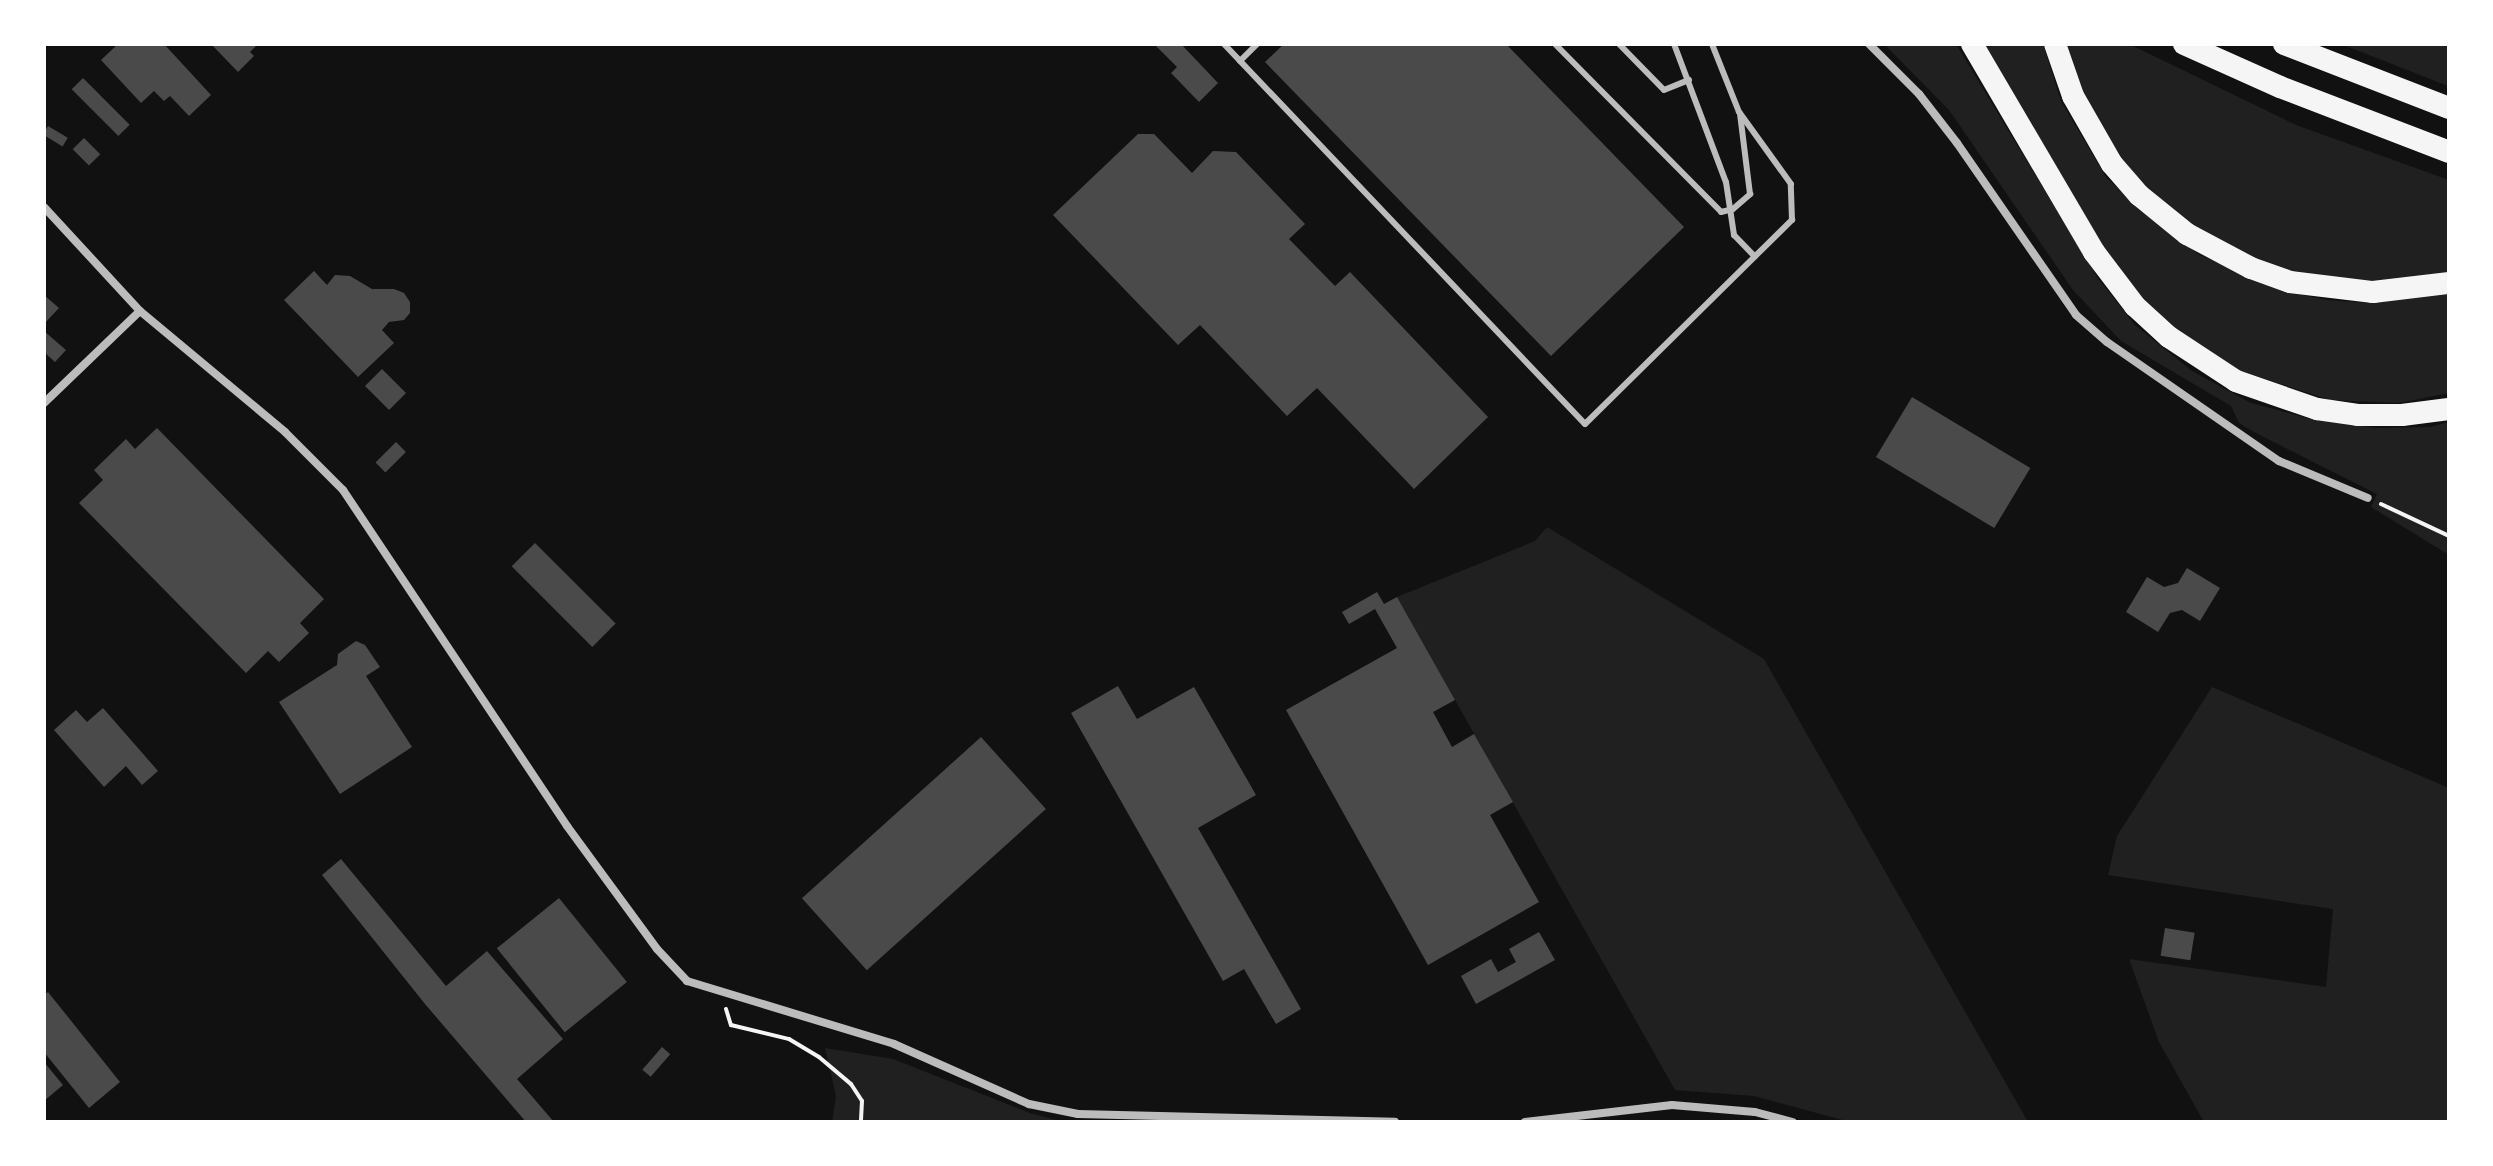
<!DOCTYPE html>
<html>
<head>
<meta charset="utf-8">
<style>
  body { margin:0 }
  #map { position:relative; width:2493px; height:1166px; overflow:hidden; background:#111; font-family:"Libre Baskerville",serif }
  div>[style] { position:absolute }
  .green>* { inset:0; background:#202020 }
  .building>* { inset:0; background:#4a4a4a; transform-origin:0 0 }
  .path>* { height:4px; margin:-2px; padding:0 2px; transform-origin:2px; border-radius:2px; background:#f5f5f5 }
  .service>* { height:6px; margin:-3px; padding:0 3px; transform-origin:3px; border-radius:3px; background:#bcbcbc }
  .minor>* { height:8px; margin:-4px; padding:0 4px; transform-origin:4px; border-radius:4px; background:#bcbcbc }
  .motorway>* { height:22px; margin:-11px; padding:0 11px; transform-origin:11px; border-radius:11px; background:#f5f5f5 }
  span { translate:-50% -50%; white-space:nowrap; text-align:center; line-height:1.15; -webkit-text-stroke:6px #fff; paint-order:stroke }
  .frame { position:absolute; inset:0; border:46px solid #fff; pointer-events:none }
</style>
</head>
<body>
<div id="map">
  <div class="green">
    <i style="clip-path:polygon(1884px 44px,1956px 44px,2097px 277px,2135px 325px,2192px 371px,2251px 403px,2311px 419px,2376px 428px,2430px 427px,2449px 422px,2449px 555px,2371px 507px,2377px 494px,2254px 432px,2239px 423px,2231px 406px,2121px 341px,2073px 290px,1949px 110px)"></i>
    <i style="clip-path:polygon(1981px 44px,2043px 44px,2061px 101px,2106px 177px,2137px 208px,2200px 255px,2284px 291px,2326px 300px,2369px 303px,2449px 294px,2449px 393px,2399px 403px,2330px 400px,2232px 368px,2194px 344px,2157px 315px,2103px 250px)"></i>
    <i style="clip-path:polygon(2065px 44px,2129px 44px,2296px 125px,2449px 180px,2449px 274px,2394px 283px,2303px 277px,2257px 261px,2182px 219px,2122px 163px,2079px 88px)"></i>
    <i style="clip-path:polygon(2341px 44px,2449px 44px,2449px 87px,2448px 86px)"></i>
    <i style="clip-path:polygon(1547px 527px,1764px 659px,2028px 1122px,1850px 1122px,1754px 1096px,1675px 1090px,1397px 597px,1535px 541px)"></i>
    <i style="clip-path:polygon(2212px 687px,2449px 788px,2449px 1122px,2204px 1122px,2159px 1042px,2129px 959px,2326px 987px,2333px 909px,2108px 875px,2117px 836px)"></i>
    <i style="clip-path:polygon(825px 1048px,893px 1059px,1030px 1113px,1064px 1122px,832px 1122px,836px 1096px)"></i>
  </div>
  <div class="building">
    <i style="clip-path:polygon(118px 44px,164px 44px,211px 95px,189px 116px,170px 96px,164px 101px,154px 91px,141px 103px,101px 60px)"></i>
    <i style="clip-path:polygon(211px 44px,258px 44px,250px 52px,254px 56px,238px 72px)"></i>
    <i style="clip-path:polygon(1154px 44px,1181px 44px,1218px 83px,1199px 102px,1171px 73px,1177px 67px)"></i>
    <i style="clip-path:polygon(1284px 44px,1506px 44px,1684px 227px,1551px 356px,1265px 62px)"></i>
    <i style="left:83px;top:78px;width:66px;height:16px;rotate:45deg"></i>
    <i style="left:48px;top:126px;width:23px;height:10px;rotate:31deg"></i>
    <i style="clip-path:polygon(1138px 134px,1154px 134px,1192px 173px,1213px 151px,1236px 152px,1305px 224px,1289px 239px,1335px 286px,1350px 272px,1488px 417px,1414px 489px,1317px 388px,1287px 416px,1200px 325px,1178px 345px,1053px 215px)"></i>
    <i style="left:84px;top:138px;width:23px;height:16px;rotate:45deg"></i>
    <i style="clip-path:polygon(314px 271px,327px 285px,335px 275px,350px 276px,372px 289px,394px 289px,404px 293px,410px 302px,410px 313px,404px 320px,389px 322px,382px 330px,394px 343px,358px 377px,284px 300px)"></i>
    <i style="clip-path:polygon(44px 295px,59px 308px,44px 324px)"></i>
    <i style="clip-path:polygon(44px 331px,66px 350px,55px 362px,44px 352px)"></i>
    <i style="left:382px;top:369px;width:34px;height:24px;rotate:45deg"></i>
    <i style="left:1912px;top:397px;width:138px;height:70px;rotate:31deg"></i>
    <i style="clip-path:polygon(157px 428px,324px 599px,300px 623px,309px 633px,279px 662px,268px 651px,246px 673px,79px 503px,103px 480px,94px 470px,126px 439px,135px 449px)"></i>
    <i style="left:396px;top:442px;width:14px;height:29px;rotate:45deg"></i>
    <i style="left:535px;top:543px;width:114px;height:33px;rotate:45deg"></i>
    <i style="clip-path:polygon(2187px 568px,2220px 588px,2200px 621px,2182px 610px,2170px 613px,2158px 632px,2126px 612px,2147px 577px,2164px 587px,2178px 583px)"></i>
    <i style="clip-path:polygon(1377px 592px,1384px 604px,1397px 597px,1455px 700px,1433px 712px,1452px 747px,1474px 734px,1513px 802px,1490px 815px,1539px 902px,1428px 965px,1286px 710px,1397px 648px,1375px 609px,1349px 624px,1342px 612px)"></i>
    <i style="clip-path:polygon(356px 641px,365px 645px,380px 667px,366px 676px,412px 747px,340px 794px,279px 702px,337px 665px,338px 654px)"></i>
    <i style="clip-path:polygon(1118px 686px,1137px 719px,1194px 687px,1256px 795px,1198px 828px,1301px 1009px,1276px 1024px,1244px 969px,1223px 981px,1071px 713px)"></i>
    <i style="clip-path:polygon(103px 708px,158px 771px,142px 785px,126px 766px,104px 787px,54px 730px,76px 710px,87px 722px)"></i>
    <i style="left:981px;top:737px;width:97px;height:241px;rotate:48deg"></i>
    <i style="clip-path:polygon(341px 859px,446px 986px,487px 951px,563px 1039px,517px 1079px,554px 1122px,526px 1122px,425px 1004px,322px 875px)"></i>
    <i style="left:559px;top:898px;width:108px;height:80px;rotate:51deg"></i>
    <i style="left:2165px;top:928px;width:30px;height:28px;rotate:9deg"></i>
    <i style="clip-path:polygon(1539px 932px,1555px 960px,1476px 1004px,1461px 976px,1491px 959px,1498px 972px,1516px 962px,1509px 949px)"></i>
    <i style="clip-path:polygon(48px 992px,120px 1082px,89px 1108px,44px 1052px,44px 995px)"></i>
    <i style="left:662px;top:1047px;width:11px;height:30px;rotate:41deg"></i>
    <i style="clip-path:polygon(44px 1062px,63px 1085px,44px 1101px)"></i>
  </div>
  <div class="path">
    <i style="left:2381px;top:504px;width:75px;rotate:25.2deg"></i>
    <i style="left:726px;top:1009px;width:17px;rotate:73deg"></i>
    <i style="left:731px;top:1025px;width:60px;rotate:13.6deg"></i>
    <i style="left:789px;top:1039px;width:35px;rotate:31deg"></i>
    <i style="left:819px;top:1057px;width:42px;rotate:40.2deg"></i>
    <i style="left:851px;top:1084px;width:20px;rotate:57deg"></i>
    <i style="left:862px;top:1101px;width:21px;rotate:93deg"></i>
  </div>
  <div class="service">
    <i style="left:1224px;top:44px;width:524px;rotate:46.47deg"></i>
    <i style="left:1585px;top:424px;width:291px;rotate:-44.6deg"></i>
    <i style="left:1792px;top:220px;width:36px;rotate:-92deg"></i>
    <i style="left:1791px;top:184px;width:89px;rotate:-125.8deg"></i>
    <i style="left:1739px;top:112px;width:73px;rotate:-111.7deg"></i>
    <i style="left:1555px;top:44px;width:236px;rotate:45.3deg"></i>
    <i style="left:1721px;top:212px;width:12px;rotate:-14deg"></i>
    <i style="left:1733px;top:209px;width:23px;rotate:-41deg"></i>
    <i style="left:1750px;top:194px;width:81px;rotate:-97.1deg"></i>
    <i style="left:1619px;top:44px;width:64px;rotate:45.6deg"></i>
    <i style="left:1664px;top:90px;width:27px;rotate:-22deg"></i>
    <i style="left:1674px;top:44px;width:147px;rotate:69.4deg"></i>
    <i style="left:1726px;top:182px;width:54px;rotate:81.4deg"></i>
    <i style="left:1734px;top:235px;width:30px;rotate:46deg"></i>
    <i style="left:1240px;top:61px;width:24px;rotate:-45deg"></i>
  </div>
  <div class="minor">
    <i style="left:1869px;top:44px;width:71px;rotate:45deg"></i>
    <i style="left:1919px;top:94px;width:62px;rotate:52.2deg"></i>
    <i style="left:1957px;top:143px;width:209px;rotate:55.3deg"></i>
    <i style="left:2076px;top:315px;width:41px;rotate:41.1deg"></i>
    <i style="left:2107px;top:342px;width:209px;rotate:34.7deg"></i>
    <i style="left:2279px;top:461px;width:96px;rotate:22.6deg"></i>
    <i style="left:44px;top:207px;width:142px;rotate:47.3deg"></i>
    <i style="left:140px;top:311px;width:189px;rotate:39.8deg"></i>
    <i style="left:285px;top:432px;width:82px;rotate:45deg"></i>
    <i style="left:343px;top:490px;width:404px;rotate:56.3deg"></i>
    <i style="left:567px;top:826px;width:152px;rotate:53.8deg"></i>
    <i style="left:657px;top:949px;width:44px;rotate:46.8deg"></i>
    <i style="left:687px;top:981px;width:216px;rotate:16.9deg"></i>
    <i style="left:894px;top:1044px;width:148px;rotate:24deg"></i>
    <i style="left:1029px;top:1104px;width:50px;rotate:11.5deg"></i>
    <i style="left:1078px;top:1114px;width:317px;rotate:1.4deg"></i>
    <i style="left:44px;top:403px;width:133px;rotate:-43.8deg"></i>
    <i style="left:1525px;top:1122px;width:148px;rotate:-6.6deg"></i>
    <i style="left:1672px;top:1105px;width:83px;rotate:4.8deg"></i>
    <i style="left:1755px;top:1112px;width:39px;rotate:15deg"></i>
  </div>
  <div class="motorway">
    <i style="left:1972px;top:44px;width:241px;rotate:59.6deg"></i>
    <i style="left:2094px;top:252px;width:68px;rotate:52.8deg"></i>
    <i style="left:2135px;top:306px;width:46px;rotate:42.4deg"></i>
    <i style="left:2169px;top:337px;width:80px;rotate:33.3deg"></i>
    <i style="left:2236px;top:381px;width:86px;rotate:19.1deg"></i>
    <i style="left:2317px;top:409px;width:41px;rotate:8.3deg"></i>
    <i style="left:2358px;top:415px;width:44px"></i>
    <i style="left:2402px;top:415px;width:47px;rotate:-7.3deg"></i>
    <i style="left:2055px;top:44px;width:55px;rotate:70.9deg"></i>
    <i style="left:2073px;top:96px;width:78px;rotate:60.2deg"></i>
    <i style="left:2112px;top:164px;width:41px;rotate:48.9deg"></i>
    <i style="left:2139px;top:195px;width:62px;rotate:39.1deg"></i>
    <i style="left:2187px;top:234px;width:72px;rotate:28deg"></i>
    <i style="left:2251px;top:268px;width:41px;rotate:19.7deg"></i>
    <i style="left:2290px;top:282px;width:84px;rotate:6.9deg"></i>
    <i style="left:2373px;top:292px;width:77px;rotate:-6.8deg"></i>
    <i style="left:2184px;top:44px;width:105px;rotate:24.1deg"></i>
    <i style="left:2280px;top:87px;width:181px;rotate:21deg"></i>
    <i style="left:2284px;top:44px;width:177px;rotate:21.2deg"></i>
  </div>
  <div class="frame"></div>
</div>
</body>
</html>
